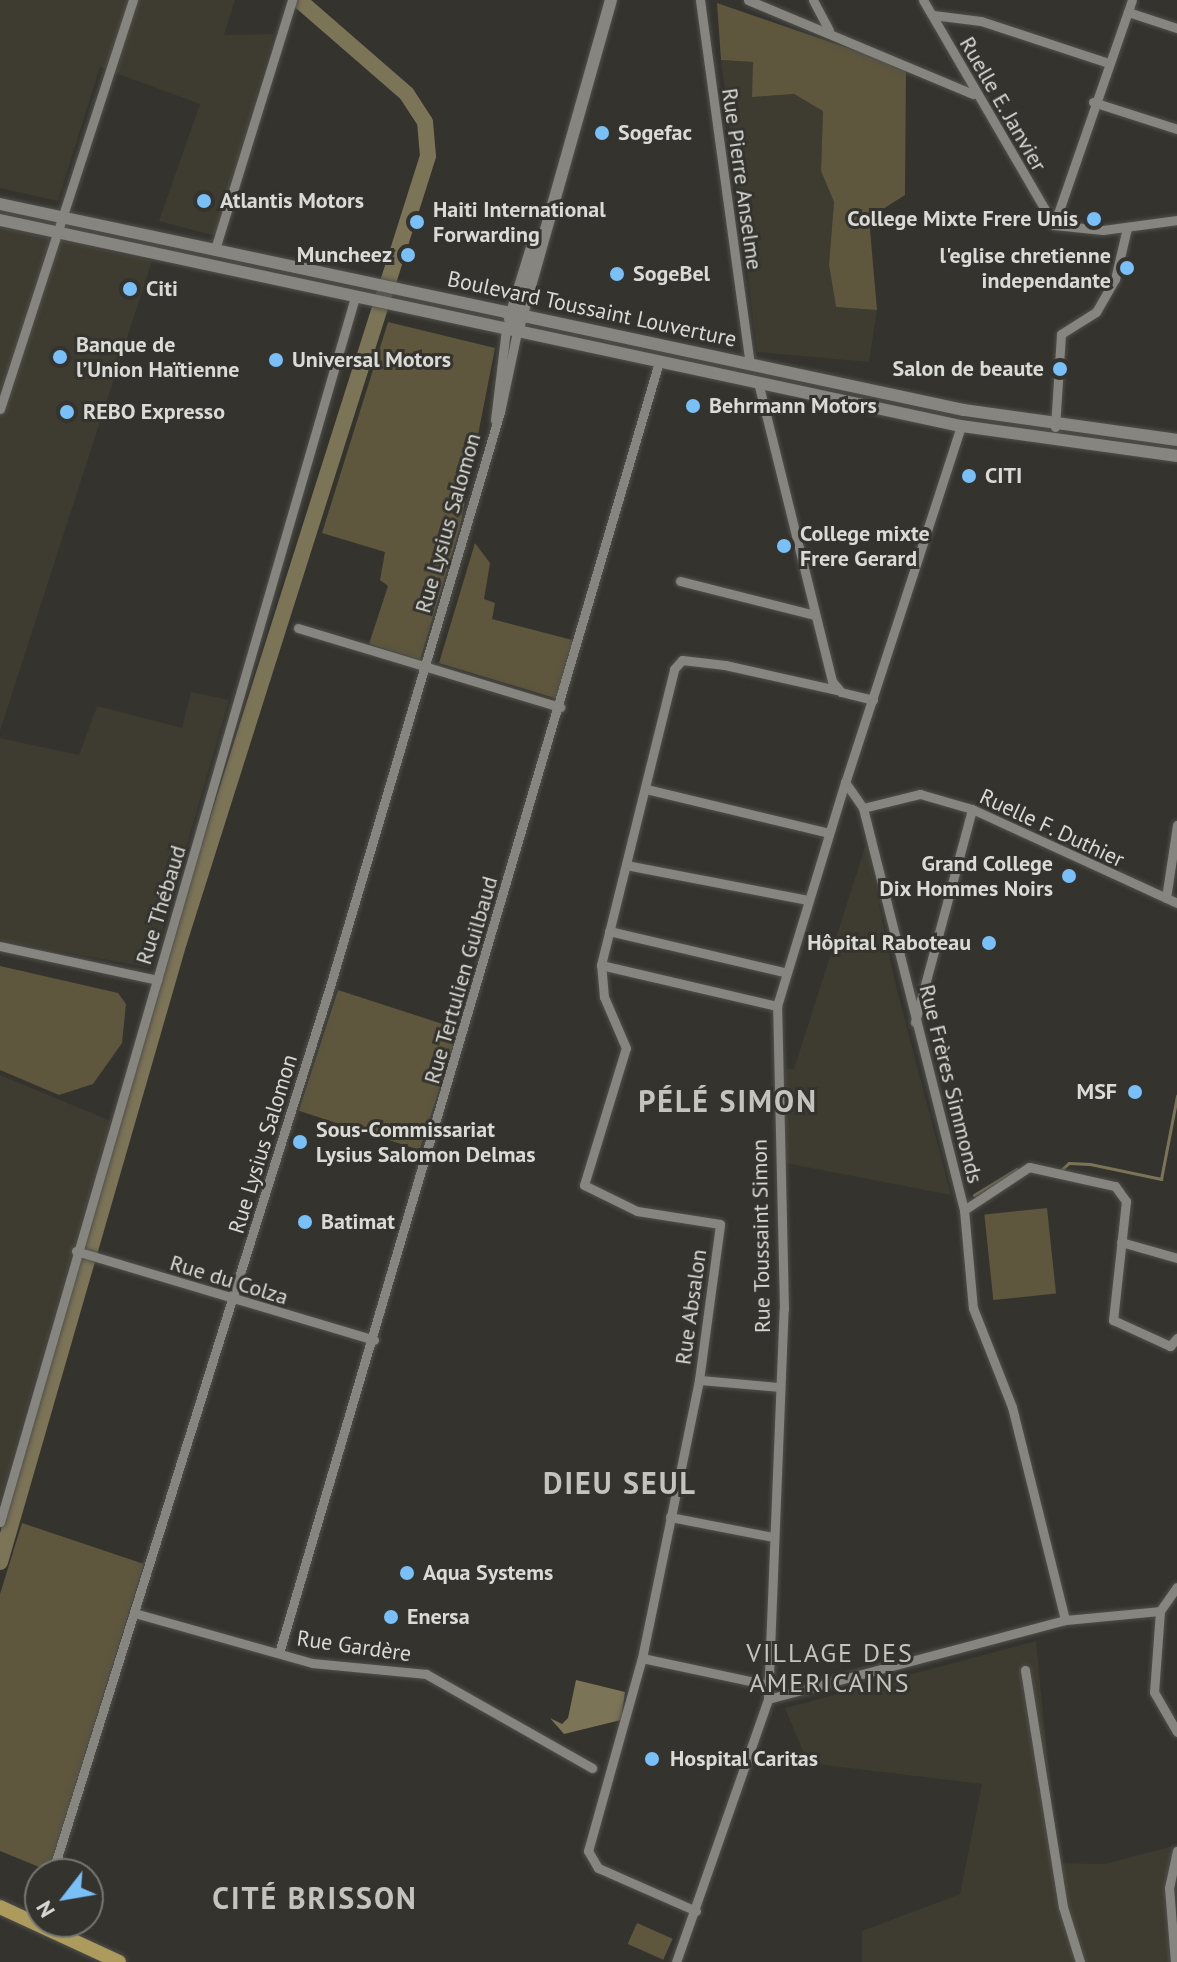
<!DOCTYPE html>
<html>
<head>
<meta charset="utf-8">
<style>
  body { margin:0 }
  #map { position:relative; width:1177px; height:1962px; overflow:hidden; background:#34332e; font-family:"PT Sans",sans-serif }
  div>[style] { position:absolute }
  .built>* { inset:0; background:#3e3b30 }
  .green>* { inset:0; background:#5e573e; transform-origin:0 0 }
  .water>* { inset:0; background:#7c7457 }
  .stream>* { height:3px; margin:-1.5px; padding:0 1.5px; transform-origin:1.5px; border-radius:1.5px; background:#7c7457 }
  .river>* { height:16px; margin:-8px; padding:0 8px; transform-origin:8px; border-radius:8px; background:#7c7457 }
  .roads { filter:drop-shadow(0 0 2px #51504c) drop-shadow(0 0 2px #51504c) }
  .street>* { height:9px; margin:-4.5px; padding:0 4.5px; transform-origin:4.5px; border-radius:4.5px; background:#87857f }
  .secondary>* { height:12px; margin:-6px; padding:0 6px; transform-origin:6px; border-radius:6px; background:#87857f }
  .primary>* { height:14px; margin:-7px; padding:0 7px; transform-origin:7px; border-radius:7px; background:#ac9b5c }
  .dots>* { width:22px; height:22px; translate:-50% -50%; box-sizing:border-box; border:4px solid #34332e; border-radius:50% }
  span { translate:-50% -50%; white-space:nowrap; text-align:center; line-height:1.15; -webkit-text-stroke:6px #34332e; paint-order:stroke }
  .street-label { font-size:22px; color:#dadad6 }
  .poi-label { font-size:22px; color:#dadad6; font-weight:700 }
  .left { translate:0 -50%; text-align:left }
  .right { translate:-100% -50%; text-align:right }
  .quarter-label { font-size:26px; color:#c5c3bd; letter-spacing:2px }
  .district-label { font-size:30px; color:#c5c3bd; font-weight:700; letter-spacing:2px }
  .north { position:absolute; left:24px; top:1858px; width:80px; height:80px; box-sizing:border-box; background:#34332e; border:2px solid #767671; border-radius:50%; rotate:239deg; font-size:22px; font-weight:700; line-height:32px; text-align:center; color:#dadad6 }
  .north::after { content:''; display:block; margin:auto; width:28px; height:36px; background:#79bff8; clip-path:polygon(50% 0,100% 100%,50% 72%,0 100%) }
</style>
</head>
<body>
<div id="map">
  <div class="built">
    <i style="clip-path:polygon(0 0,235px 0,224px 35px,274px 34px,216px 236px,159px 221px,200px 104px,100px 67px,58px 201px,0 188px)"></i>
    <i style="clip-path:polygon(721px 60px,753px 62px,753px 97px,794px 94px,823px 111px,821px 171px,834px 202px,829px 265px,836px 307px,877px 310px,869px 362px,757px 352px)"></i>
    <i style="clip-path:polygon(0 227px,152px 261px,0 731px)"></i>
    <i style="clip-path:polygon(191px 692px,229px 700px,151px 968px,0 940px,0 738px,79px 755px,97px 706px,182px 728px)"></i>
    <i style="clip-path:polygon(866px 844px,896px 986px,951px 1195px,785px 1163px,785px 1069px,794px 1069px)"></i>
    <i style="clip-path:polygon(0 1075px,111px 1121px,0 1500px)"></i>
    <i style="clip-path:polygon(1036px 1641px,1058px 1863px,1105px 1864px,1177px 1845px,1177px 1962px,862px 1962px,862px 1931px,960px 1894px,982px 1784px,808px 1763px,785px 1708px)"></i>
  </div>
  <div class="green">
    <i style="clip-path:polygon(717px 3px,906px 68px,905px 195px,869px 218px,877px 310px,836px 307px,829px 265px,834px 202px,821px 171px,823px 111px,794px 94px,752px 97px,753px 62px,721px 60px)"></i>
    <i style="clip-path:polygon(388px 322px,495px 348px,460px 527px,420px 660px,369px 644px,388px 586px,380px 580px,385px 552px,322px 533px)"></i>
    <i style="clip-path:polygon(475px 543px,490px 563px,484px 599px,495px 603px,492px 619px,576px 641px,558px 699px,439px 663px)"></i>
    <i style="clip-path:polygon(0 966px,118px 993px,126px 1004px,122px 1043px,93px 1084px,59px 1095px,0 1070px)"></i>
    <i style="left:338px;top:990px;width:127px;height:127px;rotate:18deg"></i>
    <i style="left:1047px;top:1208px;width:86px;height:63px;rotate:84deg"></i>
    <i style="clip-path:polygon(22px 1523px,144px 1564px,49px 1871px,0 1851px,0 1594px)"></i>
    <i style="left:637px;top:1923px;width:39px;height:23px;rotate:24deg"></i>
  </div>
  <div class="water">
    <i style="clip-path:polygon(576px 1680px,625px 1692px,621px 1720px,564px 1734px,550px 1718px,562px 1724px,568px 1718px)"></i>
  </div>
  <div class="stream">
    <i style="left:1060px;top:1171px;width:12px;rotate:-42deg"></i>
    <i style="left:1069px;top:1163px;width:21px;rotate:3deg"></i>
    <i style="left:1090px;top:1164px;width:73px;rotate:11.9deg"></i>
    <i style="left:1161px;top:1179px;width:85px;rotate:-79.1deg"></i>
    <i style="left:974px;top:1195px;width:50px;rotate:-31.2deg"></i>
  </div>
  <div class="river">
    <i style="left:0;top:1562px;width:645px;rotate:-73.9deg"></i>
    <i style="left:179px;top:942px;width:824px;rotate:-72.42deg"></i>
    <i style="left:428px;top:156px;width:34px;rotate:-95deg"></i>
    <i style="left:425px;top:122px;width:33px;rotate:-123deg"></i>
    <i style="left:407px;top:94px;width:143px;rotate:-139deg"></i>
  </div>
  <div class="roads">
    <div class="street">
      <i style="left:700px;top:0;width:366px;rotate:82.2deg"></i>
      <i style="left:748px;top:0;width:244px;rotate:22.7deg"></i>
      <i style="left:813px;top:0;width:34px;rotate:62deg"></i>
      <i style="left:923px;top:0;width:260px;rotate:59.8deg"></i>
      <i style="left:1128px;top:12px;width:52px;rotate:18.1deg"></i>
      <i style="left:933px;top:15px;width:48px;rotate:7.1deg"></i>
      <i style="left:981px;top:21px;width:135px;rotate:18.2deg"></i>
      <i style="left:1093px;top:102px;width:88px;rotate:17.8deg"></i>
      <i style="left:1054px;top:225px;width:238px;rotate:-70.9deg"></i>
      <i style="left:1054px;top:225px;width:49px;rotate:5.8deg"></i>
      <i style="left:1103px;top:230px;width:75px;rotate:-7.7deg"></i>
      <i style="left:215px;top:249px;width:261px;rotate:-72.8deg"></i>
      <i style="left:758px;top:382px;width:308px;rotate:76.1deg"></i>
      <i style="left:832px;top:681px;width:14px;rotate:51deg"></i>
      <i style="left:841px;top:692px;width:33px;rotate:14deg"></i>
      <i style="left:0;top:409px;width:430px;rotate:-72deg"></i>
      <i style="left:495px;top:420px;width:92px;rotate:-83.1deg"></i>
      <i style="left:961px;top:426px;width:374px;rotate:108deg"></i>
      <i style="left:845px;top:782px;width:32px;rotate:55deg"></i>
      <i style="left:863px;top:808px;width:414px;rotate:75.9deg"></i>
      <i style="left:964px;top:1210px;width:98px;rotate:84.8deg"></i>
      <i style="left:973px;top:1308px;width:106px;rotate:68.5deg"></i>
      <i style="left:1012px;top:1407px;width:219px;rotate:76deg"></i>
      <i style="left:1055px;top:427px;width:93px;rotate:-86.3deg"></i>
      <i style="left:1061px;top:334px;width:41px;rotate:-32.2deg"></i>
      <i style="left:1096px;top:312px;width:38px;rotate:-60deg"></i>
      <i style="left:1115px;top:279px;width:52px;rotate:-76.8deg"></i>
      <i style="left:680px;top:581px;width:138px;rotate:14.2deg"></i>
      <i style="left:298px;top:628px;width:274px;rotate:16.8deg"></i>
      <i style="left:646px;top:789px;width:188px;rotate:13.5deg"></i>
      <i style="left:863px;top:808px;width:59px;rotate:-13.8deg"></i>
      <i style="left:920px;top:794px;width:54px;rotate:16.1deg"></i>
      <i style="left:972px;top:809px;width:226px;rotate:24.6deg"></i>
      <i style="left:626px;top:865px;width:185px;rotate:10.9deg"></i>
      <i style="left:1166px;top:898px;width:74px;rotate:-81.4deg"></i>
      <i style="left:609px;top:931px;width:180px;rotate:13.2deg"></i>
      <i style="left:0;top:946px;width:161px;rotate:12.2deg"></i>
      <i style="left:601px;top:965px;width:181px;rotate:13.1deg"></i>
      <i style="left:915px;top:1022px;width:220px;rotate:-75deg"></i>
      <i style="left:964px;top:1210px;width:78px;rotate:-33.5deg"></i>
      <i style="left:1029px;top:1167px;width:88px;rotate:12.5deg"></i>
      <i style="left:1115px;top:1186px;width:19px;rotate:54deg"></i>
      <i style="left:1126px;top:1201px;width:120px;rotate:96.2deg"></i>
      <i style="left:1113px;top:1320px;width:63px;rotate:24.5deg"></i>
      <i style="left:1170px;top:1346px;width:11px;rotate:-49deg"></i>
      <i style="left:1121px;top:1242px;width:58px;rotate:15.9deg"></i>
      <i style="left:76px;top:1251px;width:311px;rotate:16.6deg"></i>
      <i style="left:699px;top:1380px;width:80px;rotate:5deg"></i>
      <i style="left:670px;top:1517px;width:105px;rotate:11deg"></i>
      <i style="left:0;top:1522px;width:1275px;rotate:-73.84deg"></i>
      <i style="left:1160px;top:1611px;width:81px;rotate:94.2deg"></i>
      <i style="left:1154px;top:1692px;width:46px;rotate:60.1deg"></i>
      <i style="left:1160px;top:1611px;width:29px;rotate:-55deg"></i>
      <i style="left:138px;top:1614px;width:181px;rotate:15.7deg"></i>
      <i style="left:312px;top:1663px;width:115px;rotate:5.5deg"></i>
      <i style="left:426px;top:1674px;width:191px;rotate:29.5deg"></i>
      <i style="left:279px;top:1653px;width:1346px;rotate:-73.6deg"></i>
      <i style="left:642px;top:1658px;width:130px;rotate:12deg"></i>
      <i style="left:1025px;top:1670px;width:240px;rotate:80.9deg"></i>
      <i style="left:1063px;top:1907px;width:58px;rotate:72.8deg"></i>
      <i style="left:768px;top:1699px;width:307px;rotate:-14.9deg"></i>
      <i style="left:1065px;top:1620px;width:95px;rotate:-5.4deg"></i>
      <i style="left:52px;top:1874px;width:923px;rotate:-72.61deg"></i>
      <i style="left:328px;top:993px;width:606px;rotate:-73.51deg"></i>
      <i style="left:500px;top:412px;width:82px;rotate:-78deg"></i>
      <i style="left:696px;top:1911px;width:107px;rotate:-156.3deg"></i>
      <i style="left:598px;top:1868px;width:20px;rotate:-120deg"></i>
      <i style="left:588px;top:1851px;width:200px;rotate:-74.4deg"></i>
      <i style="left:642px;top:1658px;width:284px;rotate:-78.4deg"></i>
      <i style="left:699px;top:1380px;width:157px;rotate:-82.3deg"></i>
      <i style="left:720px;top:1224px;width:84px;rotate:-171.1deg"></i>
      <i style="left:637px;top:1211px;width:59px;rotate:-153.9deg"></i>
      <i style="left:584px;top:1185px;width:143px;rotate:-73deg"></i>
      <i style="left:626px;top:1048px;width:56px;rotate:-113.3deg"></i>
      <i style="left:604px;top:997px;width:32px;rotate:-95deg"></i>
      <i style="left:601px;top:965px;width:305px;rotate:-76.1deg"></i>
      <i style="left:674px;top:669px;width:12px;rotate:-48deg"></i>
      <i style="left:682px;top:660px;width:43px;rotate:6.6deg"></i>
      <i style="left:725px;top:665px;width:115px;rotate:12.6deg"></i>
      <i style="left:676px;top:1962px;width:279px;rotate:-70.7deg"></i>
      <i style="left:768px;top:1699px;width:390px;rotate:-87.7deg"></i>
      <i style="left:784px;top:1309px;width:303px;rotate:-91.3deg"></i>
      <i style="left:777px;top:1006px;width:234px;rotate:-73.1deg"></i>
      <i style="left:1175px;top:1962px;width:74px;rotate:-94.6deg"></i>
      <i style="left:1169px;top:1888px;width:38px;rotate:-78deg"></i>
    </div>
    <div class="secondary">
      <i style="left:0;top:204px;width:986px;rotate:12.06deg"></i>
      <i style="left:964px;top:410px;width:215px;rotate:8deg"></i>
      <i style="left:0;top:220px;width:983px;rotate:12.1deg"></i>
      <i style="left:961px;top:426px;width:218px;rotate:7.9deg"></i>
      <i style="left:510px;top:319px;width:82px;rotate:-72.9deg"></i>
      <i style="left:517px;top:332px;width:345px;rotate:-74.2deg"></i>
    </div>
    <div class="primary">
      <i style="left:0;top:1907px;width:131px;rotate:24.8deg"></i>
    </div>
  </div>
  <div class="dots">
    <i style="left:602px;top:133px;background:#79bff8"></i>
    <i style="left:204px;top:201px;background:#79bff8"></i>
    <i style="left:1094px;top:219px;background:#79bff8"></i>
    <i style="left:417px;top:222px;background:#79bff8"></i>
    <i style="left:408px;top:255px;background:#79bff8"></i>
    <i style="left:1127px;top:268px;background:#79bff8"></i>
    <i style="left:617px;top:274px;background:#79bff8"></i>
    <i style="left:130px;top:289px;background:#79bff8"></i>
    <i style="left:60px;top:357px;background:#79bff8"></i>
    <i style="left:276px;top:360px;background:#79bff8"></i>
    <i style="left:1060px;top:369px;background:#79bff8"></i>
    <i style="left:693px;top:406px;background:#79bff8"></i>
    <i style="left:67px;top:412px;background:#79bff8"></i>
    <i style="left:969px;top:476px;background:#79bff8"></i>
    <i style="left:784px;top:546px;background:#79bff8"></i>
    <i style="left:1069px;top:876px;background:#79bff8"></i>
    <i style="left:989px;top:943px;background:#79bff8"></i>
    <i style="left:1135px;top:1092px;background:#79bff8"></i>
    <i style="left:300px;top:1142px;background:#79bff8"></i>
    <i style="left:305px;top:1222px;background:#79bff8"></i>
    <i style="left:407px;top:1573px;background:#79bff8"></i>
    <i style="left:391px;top:1617px;background:#79bff8"></i>
    <i style="left:652px;top:1759px;background:#79bff8"></i>
  </div>
  <div class="street-label">
    <span style="left:1003px;top:104px;rotate:60deg">Ruelle E. Janvier</span>
    <span style="left:742px;top:179px;rotate:82deg">Rue Pierre Anselme</span>
    <span style="left:592px;top:309px;rotate:12deg">Boulevard Toussaint Louverture</span>
    <span style="left:448px;top:523px;rotate:-74deg">Rue Lysius Salomon</span>
    <span style="left:1052px;top:828px;rotate:25deg">Ruelle F. Duthier</span>
    <span style="left:161px;top:905px;rotate:-73deg">Rue Thébaud</span>
    <span style="left:461px;top:980px;rotate:-74deg">Rue Tertulien Guilbaud</span>
    <span style="left:951px;top:1084px;rotate:76deg">Rue Frères Simmonds</span>
    <span style="left:263px;top:1144px;rotate:-73deg">Rue Lysius Salomon</span>
    <span style="left:761px;top:1236px;rotate:-91deg">Rue Toussaint Simon</span>
    <span style="left:229px;top:1280px;rotate:17deg">Rue du Colza</span>
    <span style="left:691px;top:1307px;rotate:-82deg">Rue Absalon</span>
    <span style="left:354px;top:1646px;rotate:8deg">Rue Gardère</span>
  </div>
  <div class="poi-label">
    <span class="left" style="left:618px;top:133px">Sogefac</span>
    <span class="left" style="left:220px;top:201px">Atlantis Motors</span>
    <span class="left" style="left:433px;top:222px">Haiti International<br>Forwarding</span>
    <span class="right" style="left:1078px;top:219px">College Mixte Frere Unis</span>
    <span class="right" style="left:392px;top:255px">Muncheez</span>
    <span class="right" style="left:1111px;top:268px">l'eglise chretienne<br>independante</span>
    <span class="left" style="left:633px;top:274px">SogeBel</span>
    <span class="left" style="left:146px;top:289px">Citi</span>
    <span class="left" style="left:76px;top:357px">Banque de<br>l’Union Haïtienne</span>
    <span class="left" style="left:292px;top:360px">Universal Motors</span>
    <span class="right" style="left:1044px;top:369px">Salon de beaute</span>
    <span class="left" style="left:709px;top:406px">Behrmann Motors</span>
    <span class="left" style="left:83px;top:412px">REBO Expresso</span>
    <span class="left" style="left:985px;top:476px">CITI</span>
    <span class="left" style="left:800px;top:546px">College mixte<br>Frere Gerard</span>
    <span class="right" style="left:1053px;top:876px">Grand College<br>Dix Hommes Noirs</span>
    <span class="right" style="left:971px;top:943px">Hôpital Raboteau</span>
    <span class="right" style="left:1117px;top:1092px">MSF</span>
    <span class="left" style="left:316px;top:1142px">Sous-Commissariat<br>Lysius Salomon Delmas</span>
    <span class="left" style="left:321px;top:1222px">Batimat</span>
    <span class="left" style="left:423px;top:1573px">Aqua Systems</span>
    <span class="left" style="left:407px;top:1617px">Enersa</span>
    <span class="left" style="left:670px;top:1759px">Hospital Caritas</span>
  </div>
  <div class="quarter-label">
    <span style="left:830px;top:1668px">VILLAGE DES<br>AMERICAINS</span>
  </div>
  <div class="district-label">
    <span style="left:728px;top:1101px">PÉLÉ SIMON</span>
    <span style="left:620px;top:1483px">DIEU SEUL</span>
    <span style="left:315px;top:1898px">CITÉ BRISSON</span>
  </div>
  <div class="north">N</div>
</div>
</body>
</html>
